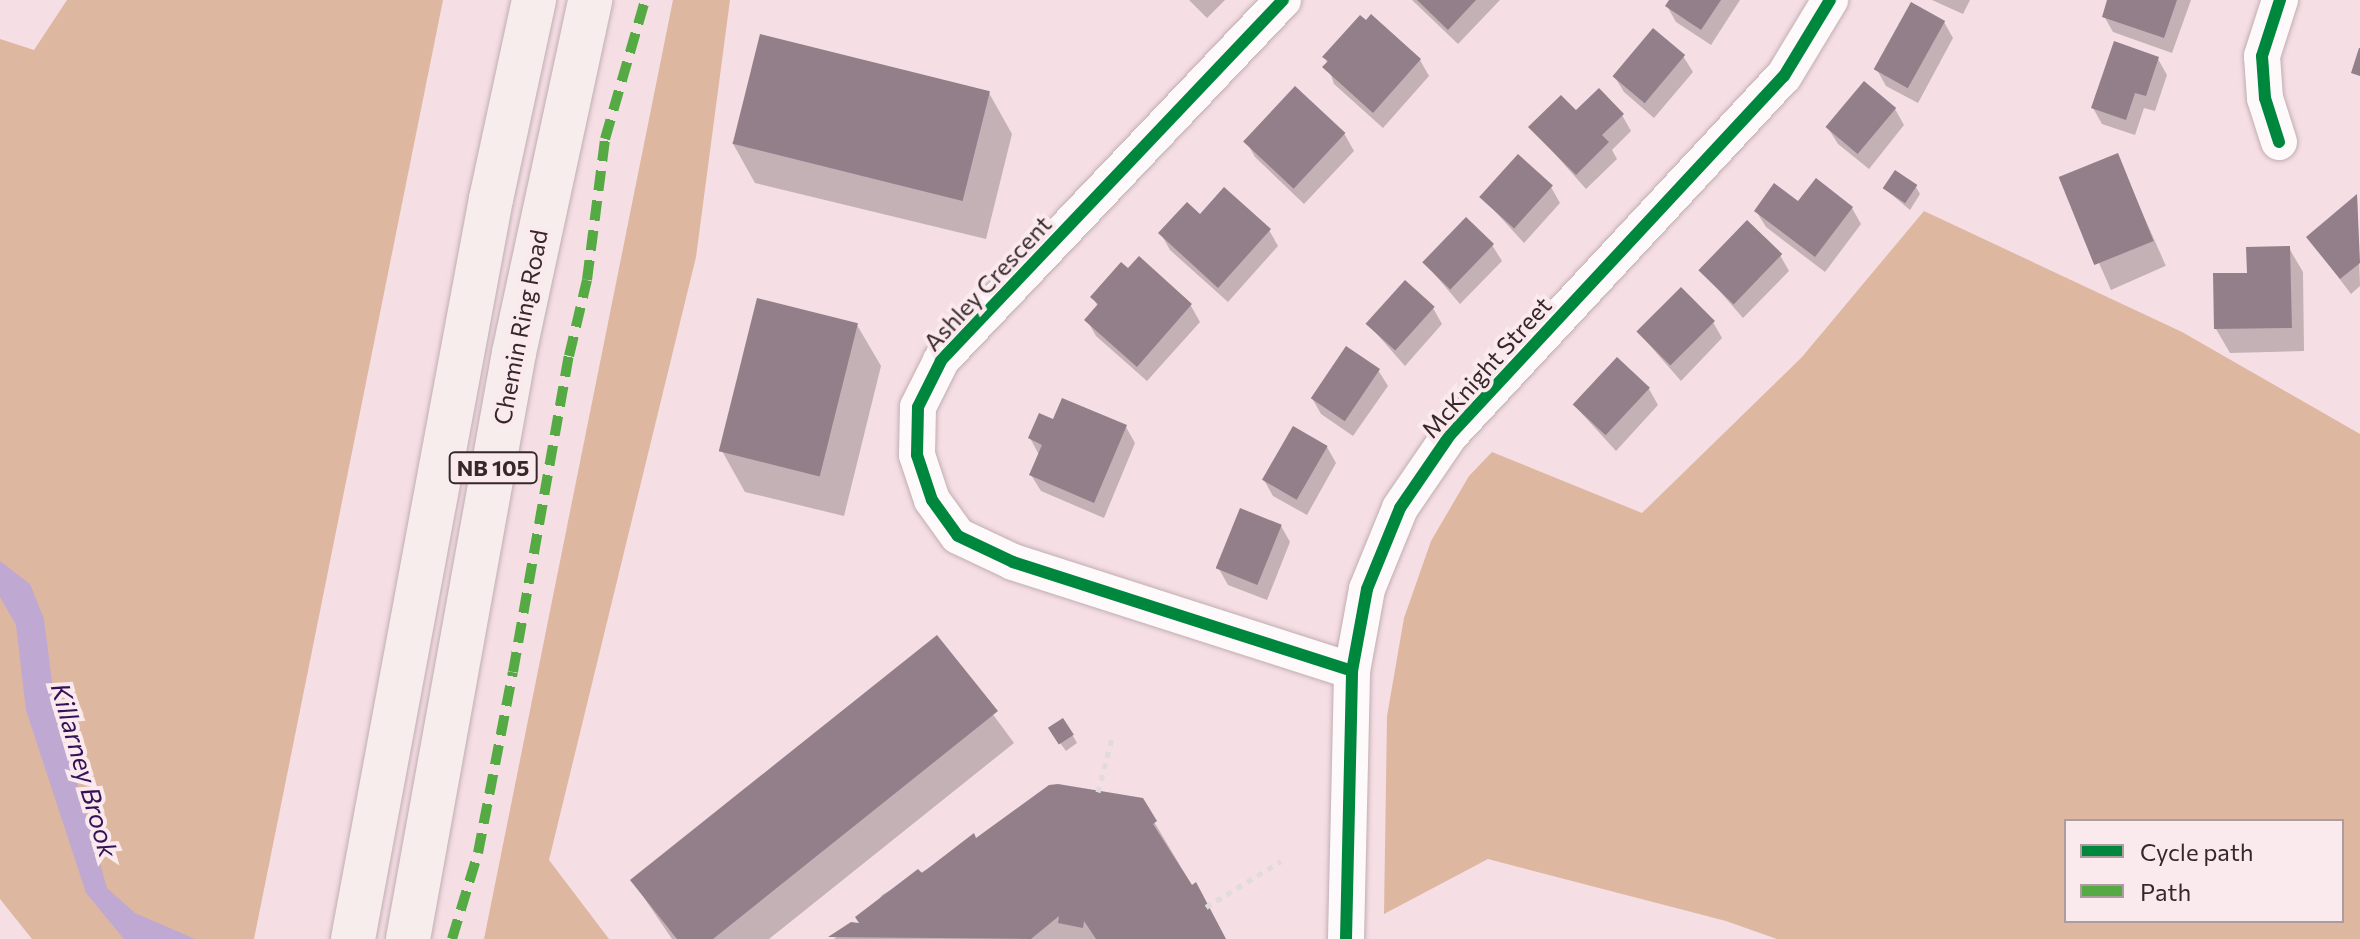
<!DOCTYPE html>
<html>
<head>
<meta charset="utf-8">
<style>
  body { margin:0 }
  #map { position:relative; width:2360px; height:939px; overflow:hidden; background:#f5dee4; font-family:Commissioner,sans-serif }
  div>[style] { position:absolute }
  .forest>* { inset:0; background:#deb7a1 }
  .water>* { inset:0; background:#bfa8d2 }
  .shadow>* { inset:0; background:#0003; transform-origin:0 0 }
  .building>* { inset:0; background:#937f8a; transform-origin:0 0 }
  .path>* { height:5px; margin-top:-2.5px; transform-origin:0; background:repeating-linear-gradient(90deg,#e1dbdc 0 6px,transparent 0 12px) }
  .roads { filter:drop-shadow(0 0 2px #c0aeb2) drop-shadow(0 0 2px #c0aeb2) }
  .minor>* { height:36px; margin:-18px; padding:0 18px; transform-origin:18px; border-radius:18px; background:#fefafb }
  .trunk>* { height:44px; margin:-22px; padding:0 22px; transform-origin:22px; border-radius:22px; background:#f6edec }
  .quiet>* { height:10px; margin-top:-5px; transform-origin:0; background:repeating-linear-gradient(90deg,#5a4 0 20px,transparent 0 30px) }
  .cycleway>* { height:12px; margin:-6px; padding:0 6px; transform-origin:6px; border-radius:6px; background:#00873e }
  span { translate:-50% -50%; white-space:nowrap; text-align:center; line-height:1.15; -webkit-text-stroke:8px #fae9ed; paint-order:stroke }
  .shield-label span { padding:2px 6px; background:#fae9ed; border:2px solid; border-radius:6px; -webkit-text-stroke-width:0 }
  .shield-label { font-size:22px; color:#36272b; font-weight:700 }
  .street-label { font-size:24px; color:#36272b }
  .water-label { font-size:26px; color:#351257; font-style:italic }
  .legend { position:absolute; left:2064px; top:819px; width:280px; height:104px; box-sizing:border-box; background:#fae9ed; border:2px solid #ac9b9f; margin:0; padding:10px 14px; list-style:none; font-size:24px; color:#36272b }
  .legend li { display:flex; align-items:center; gap:16px; height:40px }
  .legend b { width:40px; border:2px solid #ac9b9f }
</style>
</head>
<body>
<div id="map">
  <div class="forest">
    <i style="clip-path:polygon(67px 0,443px 0,254px 939px,32px 939px,0 899px,0 39px,34px 50px)"></i>
    <i style="clip-path:polygon(673px 0,730px 0,696px 257px,549px 860px,609px 939px,484px 939px)"></i>
    <i style="clip-path:polygon(evenodd,1924px 211px,2182px 332px,2360px 434px,2360px 939px,1777px 939px,1726px 921px,1488px 859px,1384px 914px,1387px 716px,1404px 618px,1431px 541px,1469px 476px,1492px 452px,1642px 513px,1802px 357px,1924px 211px,2066px 821px,2342px 821px,2342px 921px,2066px 921px,2066px 821px)"></i>
  </div>
  <div class="water">
    <i style="clip-path:polygon(0 561px,30px 584px,44px 619px,55px 705px,107px 888px,135px 913px,195px 939px,124px 939px,86px 893px,26px 710px,16px 625px,0 597px)"></i>
  </div>
  <div class="shadow">
    <i style="clip-path:polygon(1189px 0,1225px 0,1207px 18px)"></i>
    <i style="clip-path:polygon(1412px 0,1500px 0,1458px 44px)"></i>
    <i style="clip-path:polygon(1671px 0,1740px 0,1711px 45px,1676px 22px,1667px 6px)"></i>
    <i style="clip-path:polygon(1932px 0,1970px 0,1963px 14px)"></i>
    <i style="clip-path:polygon(2110px 0,2191px 0,2172px 53px,2113px 32px,2104px 16px)"></i>
    <i style="clip-path:polygon(1944px 22px,1953px 38px,1918px 103px,1886px 86px,1877px 70px)"></i>
    <i style="clip-path:polygon(1683px 56px,1693px 72px,1654px 118px,1624px 92px,1614px 76px)"></i>
    <i style="clip-path:polygon(1325px 57px,1420px 60px,1429px 76px,1383px 128px,1334px 84px)"></i>
    <i style="clip-path:polygon(2158px 59px,2167px 75px,2155px 111px,2144px 108px,2135px 135px,2102px 124px,2093px 108px)"></i>
    <i style="clip-path:polygon(1864px 84px,1895px 109px,1904px 125px,1869px 169px,1838px 144px,1828px 128px)"></i>
    <i style="clip-path:polygon(1296px 88px,1345px 135px,1354px 151px,1304px 204px,1255px 157px,1246px 141px)"></i>
    <i style="clip-path:polygon(989px 93px,1012px 134px,986px 239px,755px 183px,732px 142px)"></i>
    <i style="clip-path:polygon(1576px 113px,1622px 115px,1631px 131px,1612px 150px,1617px 159px,1586px 189px,1531px 127px)"></i>
    <i style="left:2117px;top:156px;width:120px;height:60px;rotate:66deg"></i>
    <i style="clip-path:polygon(1551px 187px,1560px 203px,1524px 243px,1482px 197px)"></i>
    <i style="clip-path:polygon(1916px 187px,1920px 194px,1910px 210px,1885px 189px)"></i>
    <i style="clip-path:polygon(2357px 197px,2360px 286px,2351px 294px,2308px 237px)"></i>
    <i style="clip-path:polygon(1799px 204px,1852px 208px,1861px 224px,1825px 272px,1766px 227px,1756px 211px)"></i>
    <i style="clip-path:polygon(1200px 216px,1269px 230px,1278px 246px,1228px 302px,1170px 250px,1161px 234px)"></i>
    <i style="clip-path:polygon(1492px 245px,1502px 261px,1460px 304px,1424px 262px)"></i>
    <i style="clip-path:polygon(2289px 248px,2303px 272px,2304px 351px,2230px 353px,2216px 329px)"></i>
    <i style="clip-path:polygon(1780px 255px,1789px 271px,1743px 318px,1702px 271px)"></i>
    <i style="clip-path:polygon(1093px 297px,1191px 306px,1200px 322px,1147px 381px,1096px 336px,1087px 320px,1098px 307px)"></i>
    <i style="clip-path:polygon(1433px 308px,1442px 324px,1405px 366px,1368px 324px)"></i>
    <i style="clip-path:polygon(1713px 322px,1722px 338px,1681px 381px,1639px 333px)"></i>
    <i style="clip-path:polygon(857px 325px,881px 366px,844px 516px,745px 492px,722px 451px)"></i>
    <i style="clip-path:polygon(1378px 370px,1388px 386px,1353px 436px,1321px 414px,1312px 398px)"></i>
    <i style="clip-path:polygon(1649px 389px,1658px 405px,1616px 451px,1575px 406px)"></i>
    <i style="clip-path:polygon(1054px 421px,1126px 427px,1135px 443px,1104px 518px,1041px 491px,1031px 475px,1039px 455px,1030px 438px)"></i>
    <i style="clip-path:polygon(1327px 447px,1336px 463px,1307px 515px,1273px 496px,1264px 480px)"></i>
    <i style="clip-path:polygon(1281px 526px,1290px 542px,1267px 600px,1228px 585px,1219px 569px)"></i>
    <i style="clip-path:polygon(936px 637px,1014px 743px,769px 939px,672px 939px,632px 880px)"></i>
    <i style="clip-path:polygon(1055px 736px,1073px 736px,1077px 743px,1066px 751px)"></i>
    <i style="clip-path:polygon(1141px 800px,1224px 939px,834px 939px,852px 924px,862px 926px,882px 895px,976px 841px)"></i>
  </div>
  <div class="building">
    <i style="clip-path:polygon(1417px 0,1476px 0,1448px 30px)"></i>
    <i style="clip-path:polygon(1669px 0,1721px 0,1701px 30px,1665px 6px)"></i>
    <i style="clip-path:polygon(2107px 0,2177px 0,2164px 38px,2102px 17px)"></i>
    <i style="left:1911px;top:2px;width:39px;height:77px;rotate:29deg"></i>
    <i style="clip-path:polygon(1371px 14px,1421px 59px,1373px 113px,1322px 67px,1328px 61px,1322px 57px,1360px 15px,1366px 20px)"></i>
    <i style="left:1653px;top:28px;width:42px;height:63px;rotate:40deg"></i>
    <i style="left:760px;top:34px;width:237px;height:113px;rotate:14deg"></i>
    <i style="clip-path:polygon(2114px 41px,2159px 57px,2146px 96px,2135px 93px,2126px 120px,2091px 108px)"></i>
    <i style="clip-path:polygon(2359px 48px,2360px 48px,2360px 76px,2351px 73px)"></i>
    <i style="left:1864px;top:81px;width:42px;height:60px;rotate:40deg"></i>
    <i style="left:1295px;top:86px;width:69px;height:76px;rotate:43deg"></i>
    <i style="clip-path:polygon(1599px 88px,1624px 114px,1602px 135px,1609px 142px,1576px 175px,1528px 127px,1561px 95px,1576px 110px)"></i>
    <i style="left:2118px;top:153px;width:95px;height:64px;rotate:68deg"></i>
    <i style="left:1518px;top:154px;width:47px;height:58px;rotate:42deg"></i>
    <i style="left:1895px;top:170px;width:27px;height:22px;rotate:34deg"></i>
    <i style="clip-path:polygon(1816px 178px,1853px 207px,1815px 257px,1754px 211px,1774px 183px,1798px 201px)"></i>
    <i style="clip-path:polygon(1224px 187px,1271px 229px,1218px 288px,1158px 233px,1187px 202px,1200px 214px)"></i>
    <i style="clip-path:polygon(2357px 194px,2360px 263px,2340px 279px,2306px 237px)"></i>
    <i style="left:1466px;top:217px;width:39px;height:63px;rotate:44deg"></i>
    <i style="left:1747px;top:220px;width:49px;height:70px;rotate:44deg"></i>
    <i style="clip-path:polygon(2290px 246px,2292px 328px,2214px 329px,2213px 273px,2247px 273px,2246px 247px)"></i>
    <i style="clip-path:polygon(1139px 256px,1192px 304px,1137px 367px,1084px 320px,1098px 304px,1090px 297px,1121px 262px,1128px 268px)"></i>
    <i style="left:1405px;top:280px;width:40px;height:59px;rotate:42deg"></i>
    <i style="left:1681px;top:287px;width:48px;height:63px;rotate:45deg"></i>
    <i style="left:757px;top:298px;width:104px;height:158px;rotate:14deg"></i>
    <i style="left:1346px;top:346px;width:41px;height:63px;rotate:34deg"></i>
    <i style="left:1617px;top:357px;width:45px;height:65px;rotate:43deg"></i>
    <i style="clip-path:polygon(1062px 398px,1127px 425px,1094px 503px,1029px 475px,1042px 445px,1028px 438px,1039px 413px,1053px 419px)"></i>
    <i style="left:1293px;top:426px;width:40px;height:62px;rotate:30deg"></i>
    <i style="left:1240px;top:508px;width:45px;height:65px;rotate:22deg"></i>
    <i style="clip-path:polygon(937px 635px,998px 711px,713px 939px,677px 939px,630px 880px)"></i>
    <i style="left:1063px;top:718px;width:20px;height:18px;rotate:57deg"></i>
    <i style="clip-path:polygon(1058px 784px,1143px 798px,1157px 821px,1153px 824px,1192px 885px,1196px 882px,1226px 939px,1096px 939px,1084px 921px,1083px 928px,1058px 923px,1059px 916px,1031px 939px,828px 937px,851px 922px,859px 923px,855px 917px,918px 869px,922px 873px,974px 833px,976px 838px,1049px 785px)"></i>
  </div>
  <div class="path">
    <i style="left:1098px;top:792px;width:60px;rotate:-75.5deg"></i>
    <i style="left:1206px;top:907px;width:88px;rotate:-31.5deg"></i>
  </div>
  <div class="roads">
    <div class="minor">
      <i style="left:1283px;top:0;width:497px;rotate:133.5deg"></i>
      <i style="left:941px;top:361px;width:51px;rotate:116.6deg"></i>
      <i style="left:918px;top:407px;width:48px;rotate:91.2deg"></i>
      <i style="left:917px;top:455px;width:47px;rotate:71.6deg"></i>
      <i style="left:932px;top:500px;width:44px;rotate:54.2deg"></i>
      <i style="left:958px;top:536px;width:61px;rotate:25.3deg"></i>
      <i style="left:1013px;top:562px;width:356px;rotate:17.8deg"></i>
      <i style="left:2279px;top:142px;width:46px;rotate:-107.7deg"></i>
      <i style="left:2265px;top:98px;width:42px;rotate:-94.1deg"></i>
      <i style="left:2262px;top:56px;width:59px;rotate:-72.2deg"></i>
      <i style="left:1346px;top:939px;width:268px;rotate:-88.7deg"></i>
      <i style="left:1352px;top:671px;width:83px;rotate:-79.6deg"></i>
      <i style="left:1367px;top:589px;width:87px;rotate:-67.8deg"></i>
      <i style="left:1400px;top:508px;width:88px;rotate:-55.6deg"></i>
      <i style="left:1450px;top:435px;width:490px;rotate:-47.1deg"></i>
      <i style="left:1784px;top:76px;width:89px;rotate:-58.8deg"></i>
    </div>
    <div class="trunk">
      <i style="left:353px;top:939px;width:753px;rotate:-79.44deg"></i>
      <i style="left:491px;top:199px;width:204px;rotate:-77.8deg"></i>
      <i style="left:408px;top:939px;width:596px;rotate:-79.75deg"></i>
      <i style="left:514px;top:353px;width:361px;rotate:-77.8deg"></i>
    </div>
  </div>
  <div class="quiet">
    <i style="left:452px;top:939px;width:90px;rotate:-73.2deg"></i>
    <i style="left:478px;top:853px;width:184px;rotate:-79.1deg"></i>
    <i style="left:513px;top:672px;width:321px;rotate:-80deg"></i>
    <i style="left:569px;top:356px;width:78px;rotate:-76.7deg"></i>
    <i style="left:587px;top:280px;width:142px;rotate:-82.7deg"></i>
    <i style="left:605px;top:139px;width:145px;rotate:-73.9deg"></i>
  </div>
  <div class="cycleway">
    <i style="left:1283px;top:0;width:497px;rotate:133.5deg"></i>
    <i style="left:941px;top:361px;width:51px;rotate:116.6deg"></i>
    <i style="left:918px;top:407px;width:48px;rotate:91.2deg"></i>
    <i style="left:917px;top:455px;width:47px;rotate:71.6deg"></i>
    <i style="left:932px;top:500px;width:44px;rotate:54.2deg"></i>
    <i style="left:958px;top:536px;width:61px;rotate:25.3deg"></i>
    <i style="left:1013px;top:562px;width:356px;rotate:17.8deg"></i>
    <i style="left:2279px;top:142px;width:46px;rotate:-107.7deg"></i>
    <i style="left:2265px;top:98px;width:42px;rotate:-94.1deg"></i>
    <i style="left:2262px;top:56px;width:59px;rotate:-72.2deg"></i>
    <i style="left:1346px;top:939px;width:268px;rotate:-88.7deg"></i>
    <i style="left:1352px;top:671px;width:83px;rotate:-79.6deg"></i>
    <i style="left:1367px;top:589px;width:87px;rotate:-67.8deg"></i>
    <i style="left:1400px;top:508px;width:88px;rotate:-55.6deg"></i>
    <i style="left:1450px;top:435px;width:490px;rotate:-47.1deg"></i>
    <i style="left:1784px;top:76px;width:89px;rotate:-58.8deg"></i>
  </div>
  <div class="shield-label">
    <span style="left:493px;top:468px">NB 105</span>
  </div>
  <div class="street-label">
    <span style="left:987px;top:283px;rotate:-47deg">Ashley Crescent</span>
    <span style="left:520px;top:327px;rotate:-79deg">Chemin Ring Road</span>
    <span style="left:1486px;top:367px;rotate:-48deg">McKnight Street</span>
  </div>
  <div class="water-label">
    <span style="left:85px;top:770px;rotate:74deg">Killarney Brook</span>
  </div>
  <ul class="legend">
  <li><b style="height:10px;background:#00873e"></b>Cycle path</li>
  <li><b style="height:10px;background:#5a4"></b>Path</li>
  </ul>
</div>
</body>
</html>
